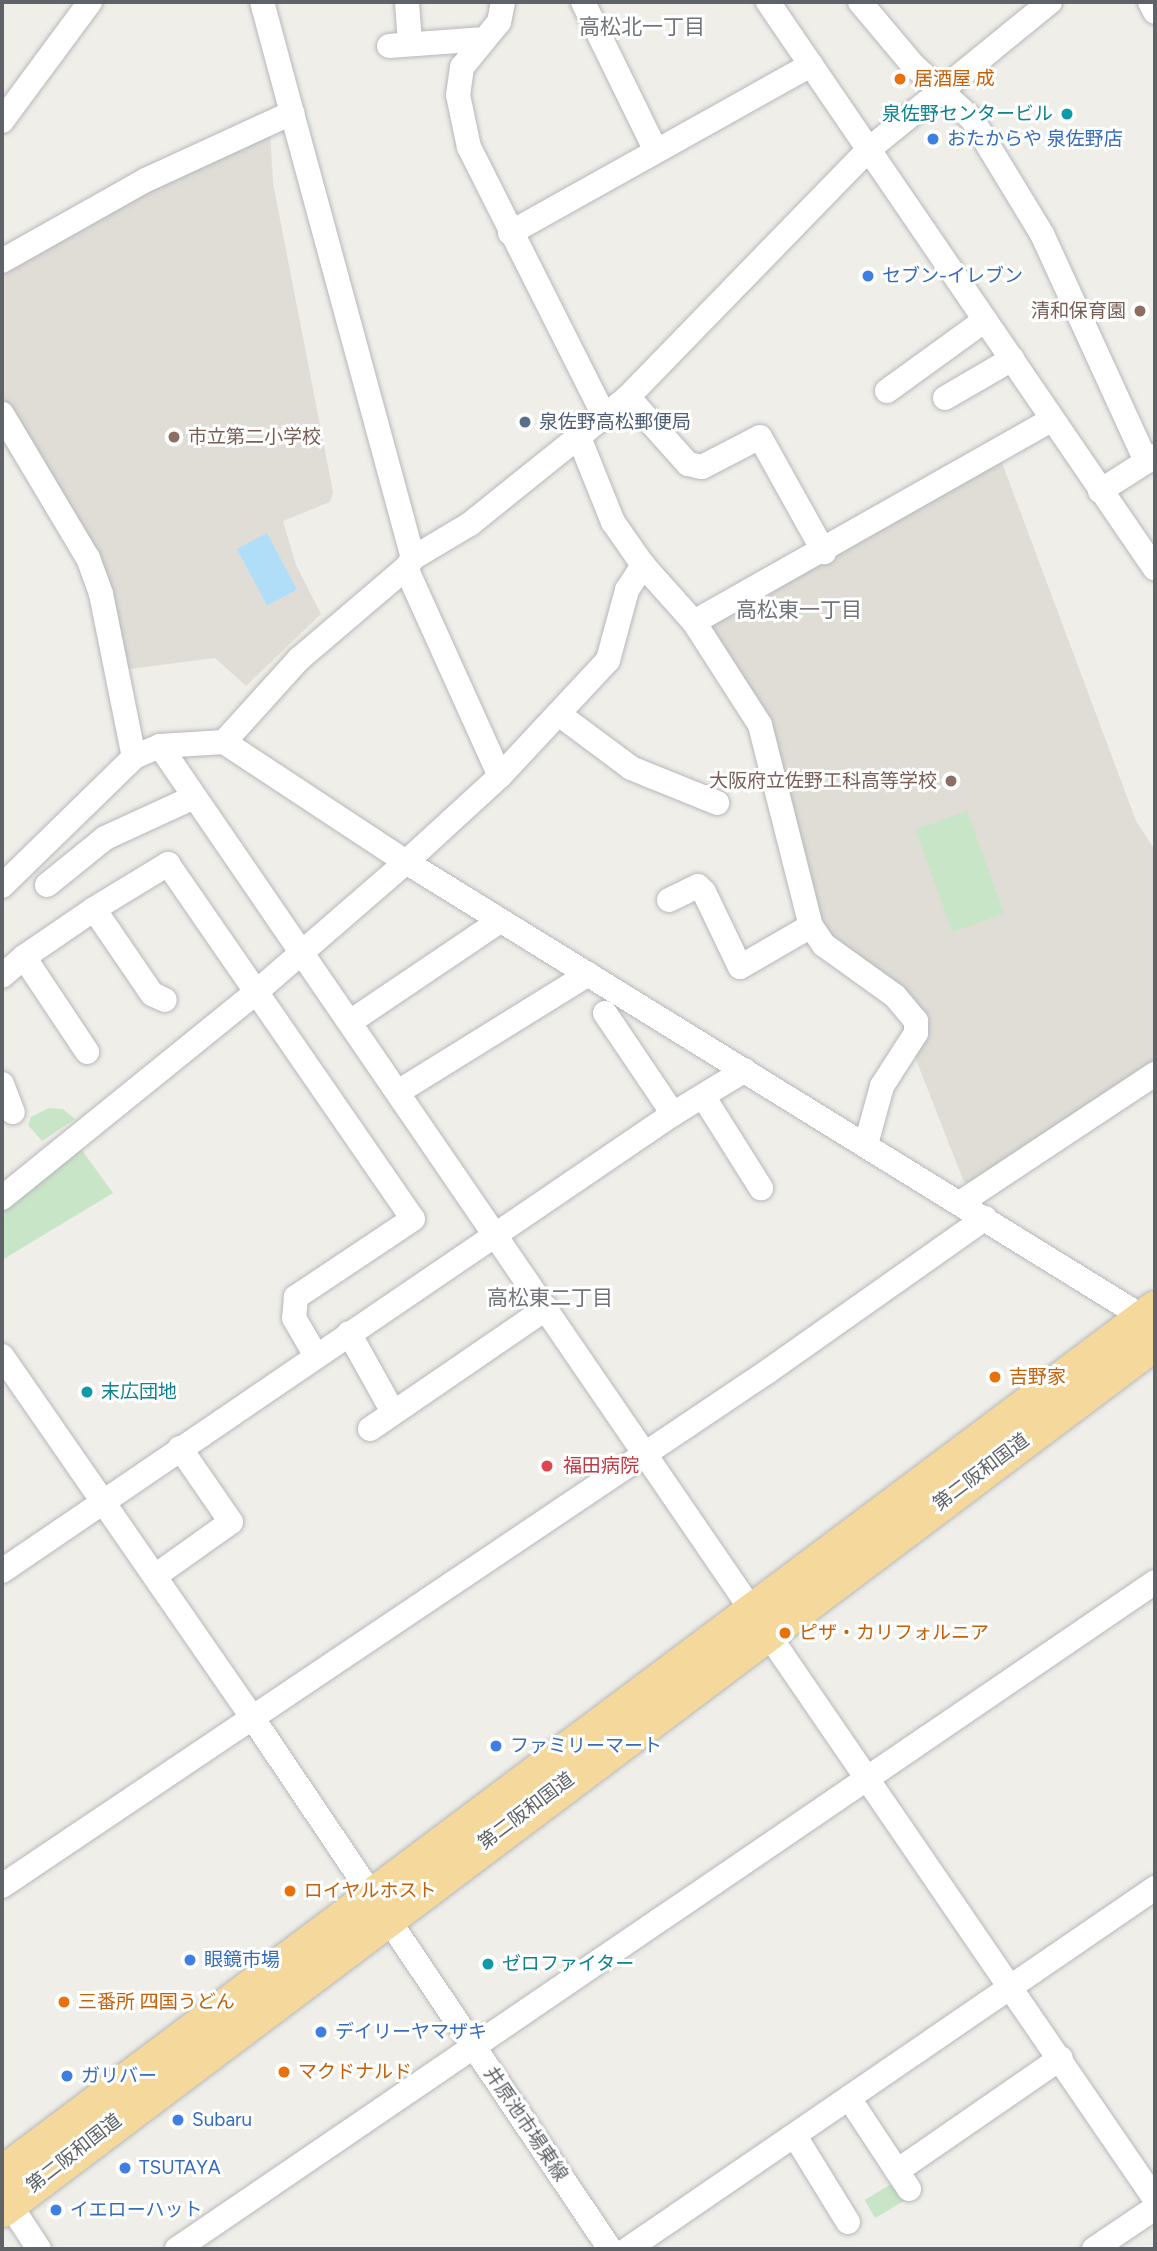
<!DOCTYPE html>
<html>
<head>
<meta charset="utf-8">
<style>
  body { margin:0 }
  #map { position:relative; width:1157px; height:2251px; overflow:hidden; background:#f0eee8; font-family:Figtree,"Noto Sans JP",sans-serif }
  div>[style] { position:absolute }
  .education>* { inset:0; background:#e0ddd7 }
  .green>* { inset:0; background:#c9e5c7; transform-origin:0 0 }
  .water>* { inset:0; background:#b0def9; transform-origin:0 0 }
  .roads { filter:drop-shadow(0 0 2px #b5b8bb) drop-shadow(0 0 2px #b5b8bb) }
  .minor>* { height:24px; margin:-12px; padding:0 12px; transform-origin:12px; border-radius:12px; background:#fff }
  .highway>* { height:35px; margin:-17.5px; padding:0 17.5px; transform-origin:17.5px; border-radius:17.5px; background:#f5d89b }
  .dots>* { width:19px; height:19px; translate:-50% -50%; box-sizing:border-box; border:4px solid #fff; border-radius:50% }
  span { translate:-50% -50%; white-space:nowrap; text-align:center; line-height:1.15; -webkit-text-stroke:6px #fff; paint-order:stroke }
  .food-label { font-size:19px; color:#c56008 }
  .left { translate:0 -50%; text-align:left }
  .culture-label { font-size:19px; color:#0d838f }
  .right { translate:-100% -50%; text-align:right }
  .shop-label { font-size:19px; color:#366cbe }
  .education-label { font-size:19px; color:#785e54 }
  .service-label { font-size:19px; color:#4e5e75 }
  .health-label { font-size:19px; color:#be3a42 }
  .street-label { font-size:19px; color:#5f6367 }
  .neighbourhood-label { font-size:21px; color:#717579 }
  .frame { position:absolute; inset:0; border:4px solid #5f6367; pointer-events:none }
</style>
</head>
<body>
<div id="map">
  <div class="education">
    <i style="clip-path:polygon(270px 131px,273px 183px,333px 492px,330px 502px,283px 521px,296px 565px,321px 614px,246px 686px,215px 658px,122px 670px,50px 473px,2px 400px,2px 271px,56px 234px)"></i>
    <i style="clip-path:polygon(1001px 460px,1136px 821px,1155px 850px,1155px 1069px,983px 1183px,964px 1182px,913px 1052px,923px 1027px,827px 940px,771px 741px,705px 628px)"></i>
  </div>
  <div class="green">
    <i style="left:967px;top:811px;width:109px;height:55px;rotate:70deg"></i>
    <i style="clip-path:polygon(49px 1108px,63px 1109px,75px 1119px,42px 1141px,28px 1125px,31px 1117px)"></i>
    <i style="clip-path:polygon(81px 1149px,113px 1193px,2px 1260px,2px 1212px)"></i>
    <i style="left:898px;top:2180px;width:21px;height:39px;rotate:59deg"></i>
  </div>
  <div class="water">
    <i style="left:267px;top:533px;width:64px;height:34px;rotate:62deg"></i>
  </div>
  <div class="roads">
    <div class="minor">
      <i style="left:407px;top:2px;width:42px;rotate:85.9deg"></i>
      <i style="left:503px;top:2px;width:20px;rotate:101deg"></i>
      <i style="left:499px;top:22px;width:58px;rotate:129.4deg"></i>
      <i style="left:462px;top:67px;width:28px;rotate:98deg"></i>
      <i style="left:458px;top:95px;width:53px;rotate:78.1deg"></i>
      <i style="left:469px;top:147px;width:299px;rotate:63.3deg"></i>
      <i style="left:583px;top:2px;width:164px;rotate:63.9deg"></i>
      <i style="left:768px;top:2px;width:686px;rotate:55.68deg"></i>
      <i style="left:860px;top:2px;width:81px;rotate:50deg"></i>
      <i style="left:912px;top:64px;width:81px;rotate:42.5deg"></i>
      <i style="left:972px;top:119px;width:135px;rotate:58.7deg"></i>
      <i style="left:1042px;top:234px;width:250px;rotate:65.4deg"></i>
      <i style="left:1050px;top:2px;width:233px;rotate:140.9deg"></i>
      <i style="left:869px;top:149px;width:346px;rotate:134.2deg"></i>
      <i style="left:628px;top:397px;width:203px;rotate:141.2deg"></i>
      <i style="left:470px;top:524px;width:66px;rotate:149.2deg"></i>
      <i style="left:413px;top:558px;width:12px;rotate:125deg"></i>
      <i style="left:406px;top:568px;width:228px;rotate:65.7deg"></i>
      <i style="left:500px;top:776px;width:127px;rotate:137.5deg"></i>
      <i style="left:406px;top:862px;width:879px;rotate:31.7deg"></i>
      <i style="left:1150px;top:2px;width:11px;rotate:63deg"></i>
      <i style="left:389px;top:46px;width:96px;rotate:-4.2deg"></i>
      <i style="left:292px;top:113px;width:461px;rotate:74.8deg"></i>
      <i style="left:2px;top:121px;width:148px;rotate:-53.5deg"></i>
      <i style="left:510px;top:233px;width:345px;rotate:-29.2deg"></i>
      <i style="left:2px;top:261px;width:165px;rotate:-29.4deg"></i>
      <i style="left:146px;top:180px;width:161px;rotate:-24.7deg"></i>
      <i style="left:292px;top:113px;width:115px;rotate:-105.1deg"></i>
      <i style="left:887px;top:391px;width:121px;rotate:-35.9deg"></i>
      <i style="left:628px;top:397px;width:90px;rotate:48.2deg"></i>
      <i style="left:688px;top:464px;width:14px;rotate:12deg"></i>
      <i style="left:702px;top:467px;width:65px;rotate:-27.3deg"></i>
      <i style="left:760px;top:437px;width:132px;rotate:60.9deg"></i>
      <i style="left:945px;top:398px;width:78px;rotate:-30.2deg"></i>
      <i style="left:2px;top:414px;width:168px;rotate:59.2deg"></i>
      <i style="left:88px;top:558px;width:38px;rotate:70deg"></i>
      <i style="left:101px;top:594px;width:166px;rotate:78.6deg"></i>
      <i style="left:578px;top:435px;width:94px;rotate:68.1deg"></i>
      <i style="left:613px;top:522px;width:52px;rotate:55.1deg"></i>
      <i style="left:643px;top:565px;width:76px;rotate:48.2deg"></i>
      <i style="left:694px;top:622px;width:410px;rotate:-29.5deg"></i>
      <i style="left:1100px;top:491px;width:65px;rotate:-32.5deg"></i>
      <i style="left:694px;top:622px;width:122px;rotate:57.3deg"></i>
      <i style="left:760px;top:725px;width:207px;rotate:75.8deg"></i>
      <i style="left:811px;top:926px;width:23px;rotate:56deg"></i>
      <i style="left:824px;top:945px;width:87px;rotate:35.7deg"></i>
      <i style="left:895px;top:996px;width:33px;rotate:50deg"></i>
      <i style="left:916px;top:1021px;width:12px;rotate:90deg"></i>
      <i style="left:916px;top:1033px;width:63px;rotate:122.7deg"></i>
      <i style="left:882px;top:1086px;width:60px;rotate:105.4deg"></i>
      <i style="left:560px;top:715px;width:89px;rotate:36.7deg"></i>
      <i style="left:631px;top:768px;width:93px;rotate:22.1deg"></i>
      <i style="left:160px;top:746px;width:1761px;rotate:55.6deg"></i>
      <i style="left:500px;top:776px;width:158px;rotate:-47deg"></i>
      <i style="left:608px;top:660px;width:73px;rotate:-74.8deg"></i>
      <i style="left:627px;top:590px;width:30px;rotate:-57deg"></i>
      <i style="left:47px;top:885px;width:75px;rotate:-39deg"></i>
      <i style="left:105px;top:838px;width:98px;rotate:-24.7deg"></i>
      <i style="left:2px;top:886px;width:185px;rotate:-44.3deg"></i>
      <i style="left:134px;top:757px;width:28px;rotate:-23deg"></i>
      <i style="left:160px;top:746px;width:64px;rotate:-3.6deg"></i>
      <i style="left:224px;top:742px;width:112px;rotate:-47.9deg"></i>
      <i style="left:299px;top:659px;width:140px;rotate:-40.4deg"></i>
      <i style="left:669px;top:900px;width:32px;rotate:-26deg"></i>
      <i style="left:698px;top:886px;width:8px;rotate:45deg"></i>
      <i style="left:704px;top:892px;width:83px;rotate:64.4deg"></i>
      <i style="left:740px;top:967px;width:82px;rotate:-30deg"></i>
      <i style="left:94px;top:909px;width:87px;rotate:-31.3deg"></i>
      <i style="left:168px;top:864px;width:431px;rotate:55.4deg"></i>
      <i style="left:413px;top:1219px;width:141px;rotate:146.3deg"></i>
      <i style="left:296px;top:1297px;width:21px;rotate:95deg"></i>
      <i style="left:294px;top:1318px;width:44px;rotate:59.9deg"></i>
      <i style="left:24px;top:957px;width:85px;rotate:-34.4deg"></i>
      <i style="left:94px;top:909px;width:103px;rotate:55.7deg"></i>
      <i style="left:152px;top:994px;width:14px;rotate:25deg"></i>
      <i style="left:2px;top:976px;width:29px;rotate:-41deg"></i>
      <i style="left:24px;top:957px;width:114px;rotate:56.4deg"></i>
      <i style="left:605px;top:1013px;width:122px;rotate:56deg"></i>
      <i style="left:350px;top:1022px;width:181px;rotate:-34deg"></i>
      <i style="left:2px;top:1084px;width:30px;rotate:69deg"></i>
      <i style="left:398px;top:1092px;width:224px;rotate:-31.8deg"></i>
      <i style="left:703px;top:1096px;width:109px;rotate:57.8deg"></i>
      <i style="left:2px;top:1198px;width:326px;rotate:-39deg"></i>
      <i style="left:255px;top:993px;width:200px;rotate:-40.9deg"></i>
      <i style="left:406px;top:862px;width:218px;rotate:-146.6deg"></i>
      <i style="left:960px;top:1203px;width:234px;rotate:-33.5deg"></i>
      <i style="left:349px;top:1333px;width:90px;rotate:60.9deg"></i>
      <i style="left:2px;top:1356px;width:439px;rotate:55.3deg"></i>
      <i style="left:252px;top:1717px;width:641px;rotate:56.06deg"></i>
      <i style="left:370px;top:1429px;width:214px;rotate:-34.4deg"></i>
      <i style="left:2px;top:1571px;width:812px;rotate:-34.26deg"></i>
      <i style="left:673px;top:1114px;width:84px;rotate:-31.4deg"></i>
      <i style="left:155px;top:1576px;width:93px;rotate:-35.4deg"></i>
      <i style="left:231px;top:1522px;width:90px;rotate:-124.6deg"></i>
      <i style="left:2px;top:1886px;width:922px;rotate:-33.9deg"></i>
      <i style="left:767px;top:1372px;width:267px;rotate:-35.2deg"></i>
      <i style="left:849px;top:2098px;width:109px;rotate:56.6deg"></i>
      <i style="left:795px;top:2136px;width:101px;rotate:58.4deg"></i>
      <i style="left:897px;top:2171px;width:199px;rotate:-34.6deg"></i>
      <i style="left:9px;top:2203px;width:55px;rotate:56.9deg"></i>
      <i style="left:177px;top:2249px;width:1184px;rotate:-34.29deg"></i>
      <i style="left:628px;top:2249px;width:639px;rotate:-34.41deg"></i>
      <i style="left:1094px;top:2249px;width:73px;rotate:-33.9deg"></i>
    </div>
    <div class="highway">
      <i style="left:2px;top:2173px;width:1441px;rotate:-36.88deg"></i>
      <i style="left:2px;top:2209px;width:1443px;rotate:-36.94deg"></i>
    </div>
  </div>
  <div class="dots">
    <i style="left:900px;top:79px;background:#e8710a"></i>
    <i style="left:1067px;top:114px;background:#0f9aa8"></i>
    <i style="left:933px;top:139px;background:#3f7fe0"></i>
    <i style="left:868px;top:276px;background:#3f7fe0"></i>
    <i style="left:1140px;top:311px;background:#8d6e63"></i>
    <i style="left:525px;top:422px;background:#5c6f8a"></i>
    <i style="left:174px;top:437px;background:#8d6e63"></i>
    <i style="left:951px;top:781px;background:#8d6e63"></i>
    <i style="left:995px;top:1377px;background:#e8710a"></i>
    <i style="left:87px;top:1392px;background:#0f9aa8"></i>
    <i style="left:547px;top:1466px;background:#e0444e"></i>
    <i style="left:785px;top:1633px;background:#e8710a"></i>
    <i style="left:496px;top:1746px;background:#3f7fe0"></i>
    <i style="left:290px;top:1891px;background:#e8710a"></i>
    <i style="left:190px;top:1960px;background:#3f7fe0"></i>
    <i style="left:488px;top:1964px;background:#0f9aa8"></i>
    <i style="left:64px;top:2002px;background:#e8710a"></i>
    <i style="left:321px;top:2032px;background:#3f7fe0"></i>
    <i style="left:284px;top:2072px;background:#e8710a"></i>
    <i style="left:67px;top:2076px;background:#3f7fe0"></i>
    <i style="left:178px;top:2120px;background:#3f7fe0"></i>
    <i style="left:125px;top:2168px;background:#3f7fe0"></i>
    <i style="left:56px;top:2210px;background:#3f7fe0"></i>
  </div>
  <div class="food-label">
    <span class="left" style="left:914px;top:79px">居酒屋 成</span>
    <span class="left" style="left:1009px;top:1377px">吉野家</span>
    <span class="left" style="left:799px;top:1633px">ピザ・カリフォルニア</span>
    <span class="left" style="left:304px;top:1891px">ロイヤルホスト</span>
    <span class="left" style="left:78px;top:2002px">三番所 四国うどん</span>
    <span class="left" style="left:298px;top:2072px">マクドナルド</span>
  </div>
  <div class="culture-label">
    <span class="right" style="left:1053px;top:114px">泉佐野センタービル</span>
    <span class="left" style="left:101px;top:1392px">末広団地</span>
    <span class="left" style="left:502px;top:1964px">ゼロファイター</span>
  </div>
  <div class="shop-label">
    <span class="left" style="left:947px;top:139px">おたからや 泉佐野店</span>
    <span class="left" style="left:882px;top:276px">セブン-イレブン</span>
    <span class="left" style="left:510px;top:1746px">ファミリーマート</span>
    <span class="left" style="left:204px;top:1960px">眼鏡市場</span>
    <span class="left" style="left:335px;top:2032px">デイリーヤマザキ</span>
    <span class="left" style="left:81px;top:2076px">ガリバー</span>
    <span class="left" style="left:192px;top:2120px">Subaru</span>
    <span class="left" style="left:139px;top:2168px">TSUTAYA</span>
    <span class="left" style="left:70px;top:2210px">イエローハット</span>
  </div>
  <div class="education-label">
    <span class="right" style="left:1126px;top:311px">清和保育園</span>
    <span class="left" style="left:188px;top:437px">市立第二小学校</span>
    <span class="right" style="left:937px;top:781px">大阪府立佐野工科高等学校</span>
  </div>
  <div class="service-label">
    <span class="left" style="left:539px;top:422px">泉佐野高松郵便局</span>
  </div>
  <div class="health-label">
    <span class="left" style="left:563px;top:1466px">福田病院</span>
  </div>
  <div class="street-label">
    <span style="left:981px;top:1472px;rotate:-37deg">第二阪和国道</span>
    <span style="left:526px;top:1811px;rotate:-37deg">第二阪和国道</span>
    <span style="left:526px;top:2124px;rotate:56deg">井原池市場東線</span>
    <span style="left:74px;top:2153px;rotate:-38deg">第二阪和国道</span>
  </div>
  <div class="neighbourhood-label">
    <span style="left:642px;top:27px">高松北一丁目</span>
    <span style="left:799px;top:610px">高松東一丁目</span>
    <span style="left:550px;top:1298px">高松東二丁目</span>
  </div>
  <div class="frame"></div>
</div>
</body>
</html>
